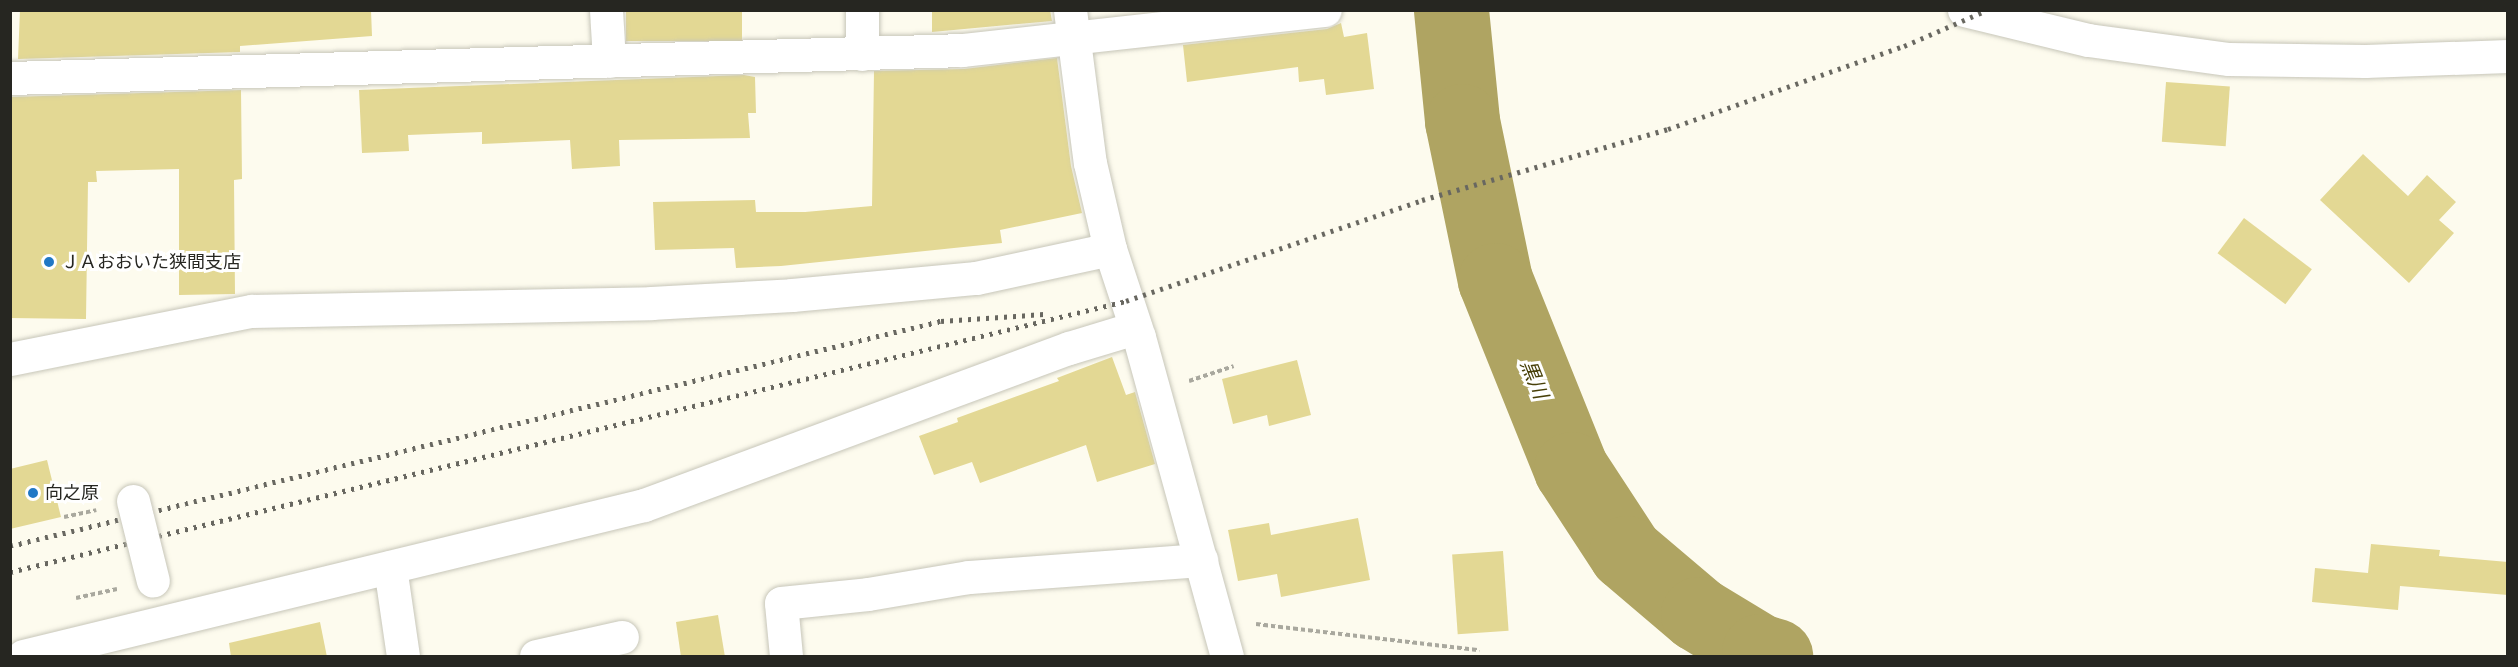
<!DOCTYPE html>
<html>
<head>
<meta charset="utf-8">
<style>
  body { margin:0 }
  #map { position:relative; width:2518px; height:667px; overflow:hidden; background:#fdfbee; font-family:"Asap Condensed","Noto Sans JP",sans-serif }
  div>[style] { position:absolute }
  .river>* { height:75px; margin:-37.5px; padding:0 37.5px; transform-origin:37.5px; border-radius:37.5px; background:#afa462 }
  .building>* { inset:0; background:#e3d894; transform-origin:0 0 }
  .path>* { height:4px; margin-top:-2px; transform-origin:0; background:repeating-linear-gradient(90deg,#a9a89e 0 4.5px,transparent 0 7.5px) }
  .roads { filter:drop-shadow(0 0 2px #c7c6b9) drop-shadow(0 0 2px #c7c6b9) }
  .minor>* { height:33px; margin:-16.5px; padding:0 16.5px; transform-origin:16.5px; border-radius:16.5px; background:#fff }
  .rail>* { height:4.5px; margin-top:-2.25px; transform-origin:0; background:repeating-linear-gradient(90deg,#686760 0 3px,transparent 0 9px) }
  .bridges { filter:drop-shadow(0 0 2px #c7c6b9) drop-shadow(0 0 2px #c7c6b9) }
  .minor-bridge>* { height:33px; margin:-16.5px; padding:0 16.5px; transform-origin:16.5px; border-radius:16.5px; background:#fff }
  .dots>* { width:16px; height:16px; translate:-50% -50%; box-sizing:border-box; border:3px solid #fff; border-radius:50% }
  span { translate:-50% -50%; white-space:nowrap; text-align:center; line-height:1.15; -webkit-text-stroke:6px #fff; paint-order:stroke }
  .poi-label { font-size:18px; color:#262621 }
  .left { translate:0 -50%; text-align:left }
  .water-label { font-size:20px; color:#484009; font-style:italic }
  .frame { position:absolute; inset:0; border:12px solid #262621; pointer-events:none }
</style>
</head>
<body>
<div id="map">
  <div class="river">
    <i style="left:1451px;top:10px;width:112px;rotate:84.3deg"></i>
    <i style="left:1462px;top:121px;width:162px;rotate:78.3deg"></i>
    <i style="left:1495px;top:280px;width:204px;rotate:68.1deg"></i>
    <i style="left:1571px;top:469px;width:100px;rotate:56.8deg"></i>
    <i style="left:1626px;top:553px;width:94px;rotate:40.3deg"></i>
    <i style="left:1698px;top:614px;width:71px;rotate:31.2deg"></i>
    <i style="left:1759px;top:651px;width:17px;rotate:17deg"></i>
  </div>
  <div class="building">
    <i style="clip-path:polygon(20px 10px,371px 10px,372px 36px,240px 46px,240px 52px,18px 59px)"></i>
    <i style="left:626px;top:10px;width:116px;height:31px"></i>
    <i style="clip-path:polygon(932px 10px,1050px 10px,1052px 21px,932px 32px)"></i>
    <i style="clip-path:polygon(1341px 23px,1344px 37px,1367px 33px,1374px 89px,1326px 95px,1324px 79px,1299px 82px,1298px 67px,1187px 82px,1183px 45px,1327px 29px)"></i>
    <i style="clip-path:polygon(1057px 58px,1071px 166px,1082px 213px,1000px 230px,1002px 243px,781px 266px,736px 268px,734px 248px,655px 250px,653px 202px,755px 200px,756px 212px,805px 212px,872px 206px,874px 71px,964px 69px)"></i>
    <i style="clip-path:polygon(744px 75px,755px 77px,756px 113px,748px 113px,750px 138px,619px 140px,620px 166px,572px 169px,570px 140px,482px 144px,482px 132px,408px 135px,409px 151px,362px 153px,359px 90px)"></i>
    <i style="left:2166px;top:82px;width:64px;height:60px;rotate:4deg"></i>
    <i style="clip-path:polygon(241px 90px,242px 179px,234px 180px,235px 294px,179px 295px,179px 169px,96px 171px,97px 182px,88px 182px,86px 319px,10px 318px,10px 97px)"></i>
    <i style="clip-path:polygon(2363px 154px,2408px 196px,2427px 175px,2456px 202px,2439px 220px,2454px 233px,2409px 283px,2320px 200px)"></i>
    <i style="left:2244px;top:218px;width:85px;height:44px;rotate:37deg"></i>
    <i style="clip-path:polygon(1112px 357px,1126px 395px,1135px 392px,1155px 464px,1097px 482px,1086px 445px,980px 483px,972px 462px,934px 475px,919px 436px,958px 422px,957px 418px,1059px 381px,1057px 378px)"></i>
    <i style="clip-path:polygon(1297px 360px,1311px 415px,1269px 426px,1267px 415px,1233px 424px,1222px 379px)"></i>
    <i style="clip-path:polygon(47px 460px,61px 517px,10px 529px,10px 469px)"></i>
    <i style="clip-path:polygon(1358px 518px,1370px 580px,1281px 597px,1277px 574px,1238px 581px,1228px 530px,1269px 523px,1271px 535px)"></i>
    <i style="clip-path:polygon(2371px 544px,2440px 550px,2439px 556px,2508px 562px,2508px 595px,2400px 586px,2398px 610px,2312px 602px,2315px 568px,2368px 573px)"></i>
    <i style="left:1503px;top:551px;width:80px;height:51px;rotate:86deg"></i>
    <i style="clip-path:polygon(718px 615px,725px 657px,681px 657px,676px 622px)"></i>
    <i style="clip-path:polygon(320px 622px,327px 657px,231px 657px,229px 643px)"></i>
  </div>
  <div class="path">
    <i style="left:1189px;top:381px;width:47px;rotate:-18.4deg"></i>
    <i style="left:64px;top:517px;width:33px;rotate:-12deg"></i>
    <i style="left:76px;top:598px;width:42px;rotate:-12.4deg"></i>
    <i style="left:1256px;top:624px;width:225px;rotate:6.7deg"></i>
  </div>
  <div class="roads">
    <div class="minor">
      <i style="left:606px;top:10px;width:51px;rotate:86.6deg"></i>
      <i style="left:862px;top:10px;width:44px;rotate:90deg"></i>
      <i style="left:1070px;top:10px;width:154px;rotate:82.6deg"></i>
      <i style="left:1090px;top:163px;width:88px;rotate:76.9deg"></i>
      <i style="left:1110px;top:249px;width:93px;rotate:71.8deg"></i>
      <i style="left:1139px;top:337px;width:331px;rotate:74.6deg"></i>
      <i style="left:1964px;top:10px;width:128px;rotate:13.6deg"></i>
      <i style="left:2088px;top:40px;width:142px;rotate:7.7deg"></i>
      <i style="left:2229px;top:59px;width:136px;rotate:0.8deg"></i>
      <i style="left:2365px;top:61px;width:143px;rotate:-2deg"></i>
      <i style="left:10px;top:78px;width:952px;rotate:-1.68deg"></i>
      <i style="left:962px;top:50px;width:365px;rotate:-6.3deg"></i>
      <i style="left:10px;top:359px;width:246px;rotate:-11.3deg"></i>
      <i style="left:251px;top:311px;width:400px;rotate:-1.1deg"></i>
      <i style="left:651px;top:303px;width:141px;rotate:-3.2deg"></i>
      <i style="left:792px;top:295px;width:185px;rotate:-5.3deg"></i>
      <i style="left:976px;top:278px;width:137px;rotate:-12.2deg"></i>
      <i style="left:390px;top:567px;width:90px;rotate:81.7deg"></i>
      <i style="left:23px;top:656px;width:639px;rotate:-13.67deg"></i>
      <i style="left:644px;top:505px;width:453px;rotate:-20.3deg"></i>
      <i style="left:1069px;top:348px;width:69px;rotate:-16.9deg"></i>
      <i style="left:536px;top:656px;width:88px;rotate:-12.5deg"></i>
      <i style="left:786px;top:656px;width:53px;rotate:-95.4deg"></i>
      <i style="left:781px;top:603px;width:87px;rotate:-5.9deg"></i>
      <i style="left:868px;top:594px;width:102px;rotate:-9.6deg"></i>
      <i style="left:969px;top:577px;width:233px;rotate:-4.2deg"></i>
    </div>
  </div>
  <div class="rail">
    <i style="left:10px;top:546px;width:958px;rotate:-13.59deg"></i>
    <i style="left:941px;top:321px;width:103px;rotate:-3.9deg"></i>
    <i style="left:10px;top:572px;width:1148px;rotate:-13.65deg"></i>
    <i style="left:1126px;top:301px;width:313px;rotate:-18.8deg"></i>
    <i style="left:1422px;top:200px;width:256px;rotate:-16.1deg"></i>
    <i style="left:1668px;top:129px;width:250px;rotate:-19.4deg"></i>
    <i style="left:1904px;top:46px;width:90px;rotate:-23.4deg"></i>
  </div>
  <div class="bridges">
    <div class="minor-bridge">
      <i style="left:133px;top:501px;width:82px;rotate:76deg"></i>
    </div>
  </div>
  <div class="dots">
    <i style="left:49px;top:262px;background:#2178c5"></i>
    <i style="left:33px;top:493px;background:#2178c5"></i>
  </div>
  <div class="poi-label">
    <span class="left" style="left:61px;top:262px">ＪＡおおいた狭間支店</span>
    <span class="left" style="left:45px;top:493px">向之原</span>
  </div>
  <div class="water-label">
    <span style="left:1535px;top:379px;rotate:68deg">黒川</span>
  </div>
  <div class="frame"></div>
</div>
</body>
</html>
